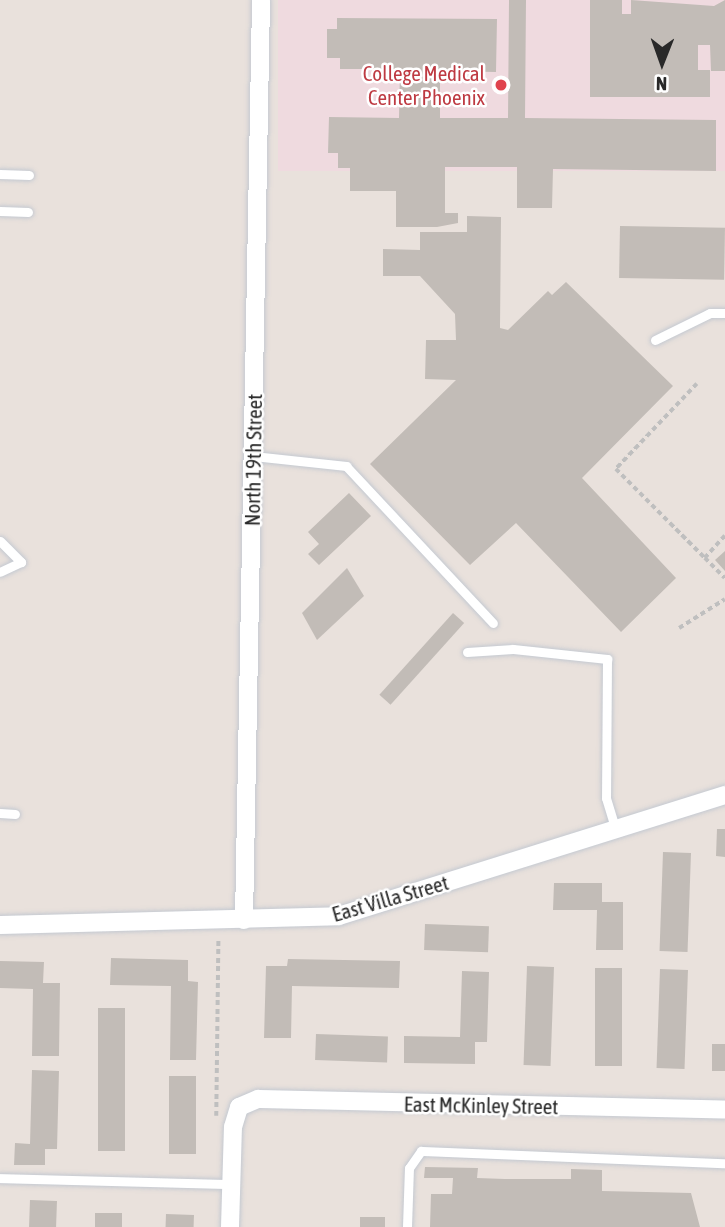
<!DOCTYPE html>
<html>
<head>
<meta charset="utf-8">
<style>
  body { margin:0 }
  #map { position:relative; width:725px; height:1227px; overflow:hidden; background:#e9e1dc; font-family:"Asap Condensed",sans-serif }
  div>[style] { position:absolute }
  .medical>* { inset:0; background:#efdadf; transform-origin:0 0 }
  .building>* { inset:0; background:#c2bcb7; transform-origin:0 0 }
  .path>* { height:3.5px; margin-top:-1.75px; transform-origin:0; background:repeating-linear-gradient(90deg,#bfbfbf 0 5px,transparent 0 8.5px) }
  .roads { filter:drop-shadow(0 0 2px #c4c9d1) drop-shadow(0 0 2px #c4c9d1) }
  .lane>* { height:9px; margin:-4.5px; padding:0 4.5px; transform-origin:4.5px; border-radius:4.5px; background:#fff }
  .street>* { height:18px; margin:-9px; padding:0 9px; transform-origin:9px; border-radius:9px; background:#fff }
  .dots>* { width:19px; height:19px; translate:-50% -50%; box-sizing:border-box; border:4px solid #fff; border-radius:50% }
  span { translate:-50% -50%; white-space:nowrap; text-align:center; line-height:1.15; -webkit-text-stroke:5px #fff; paint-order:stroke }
  .health-label { font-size:21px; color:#be3a42 }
  .right { translate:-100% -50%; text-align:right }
  .street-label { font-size:21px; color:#292929 }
  .north { position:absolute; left:627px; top:28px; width:70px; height:70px; -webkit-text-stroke:5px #fff; paint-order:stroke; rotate:181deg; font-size:19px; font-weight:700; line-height:28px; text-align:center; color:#292929 }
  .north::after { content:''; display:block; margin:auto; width:24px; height:32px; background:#292929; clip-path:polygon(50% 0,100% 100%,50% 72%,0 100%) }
</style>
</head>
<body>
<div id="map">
  <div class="medical">
    <i style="left:278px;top:0;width:447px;height:171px"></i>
  </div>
  <div class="building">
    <i style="clip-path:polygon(509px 0,526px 0,525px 118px,716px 120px,716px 171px,553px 169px,552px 208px,517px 208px,517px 167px,445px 167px,445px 213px,458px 213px,458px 223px,437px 227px,396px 227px,396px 191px,350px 191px,350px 168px,338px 168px,338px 153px,328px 153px,329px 117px,399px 118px,400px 69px,340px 69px,340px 58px,327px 58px,327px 29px,337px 29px,337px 18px,497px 19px,496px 72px,440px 71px,440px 118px,508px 118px)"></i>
    <i style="clip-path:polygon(590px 0,622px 0,622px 14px,631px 14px,631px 0,714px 6px,725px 0,725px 71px,711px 71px,710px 45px,698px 45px,698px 70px,710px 70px,710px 97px,590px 97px)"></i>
    <i style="clip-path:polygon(467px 216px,501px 217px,500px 328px,508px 330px,548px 291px,552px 295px,566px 282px,673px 386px,582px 478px,676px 578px,621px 632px,516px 523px,470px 565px,370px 464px,456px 380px,425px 379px,426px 340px,456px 340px,455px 314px,420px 276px,383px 276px,383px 249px,420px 250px,420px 232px,467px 232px)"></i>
    <i style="left:620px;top:226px;width:105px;height:52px;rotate:1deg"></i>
    <i style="clip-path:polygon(349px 493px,371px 516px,319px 565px,308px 554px,319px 544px,308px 532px)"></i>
    <i style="clip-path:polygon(725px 551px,725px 571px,715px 560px)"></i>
    <i style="clip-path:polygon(347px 568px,364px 596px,317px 640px,302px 613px)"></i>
    <i style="left:453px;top:613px;width:15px;height:110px;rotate:42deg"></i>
    <i style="clip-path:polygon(717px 829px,725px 829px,725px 857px,716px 856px)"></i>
    <i style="left:663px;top:852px;width:28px;height:99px;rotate:2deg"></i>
    <i style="clip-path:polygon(554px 883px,602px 883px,602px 902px,623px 902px,623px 950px,596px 950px,597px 910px,553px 910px)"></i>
    <i style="left:425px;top:924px;width:64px;height:26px;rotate:2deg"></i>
    <i style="clip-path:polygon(111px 958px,188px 960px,188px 981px,198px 982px,196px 1060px,170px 1060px,171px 986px,110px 985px)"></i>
    <i style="clip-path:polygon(288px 959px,400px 961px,399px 988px,292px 986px,291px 1038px,264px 1038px,266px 966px,287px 966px)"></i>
    <i style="clip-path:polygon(0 961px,44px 962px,43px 983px,60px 983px,59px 1056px,32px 1056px,33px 989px,0 988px)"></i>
    <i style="left:527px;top:966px;width:27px;height:99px;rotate:2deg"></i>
    <i style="left:595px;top:968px;width:27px;height:98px"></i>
    <i style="left:660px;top:969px;width:28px;height:99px;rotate:2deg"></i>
    <i style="clip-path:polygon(462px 971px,489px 972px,487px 1042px,475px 1042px,475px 1064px,404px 1063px,404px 1036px,460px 1037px)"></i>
    <i style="left:98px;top:1008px;width:27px;height:143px"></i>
    <i style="left:316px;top:1034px;width:72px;height:26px;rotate:2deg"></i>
    <i style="left:712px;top:1044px;width:13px;height:27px"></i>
    <i style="clip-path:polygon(32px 1070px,59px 1071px,57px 1149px,45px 1149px,45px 1165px,14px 1165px,15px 1143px,30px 1144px)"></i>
    <i style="left:169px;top:1076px;width:27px;height:78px"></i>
    <i style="clip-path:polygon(425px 1167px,478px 1168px,477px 1178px,505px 1179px,571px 1179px,571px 1169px,602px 1170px,602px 1191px,691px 1193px,700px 1227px,430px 1227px,431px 1194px,452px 1194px,453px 1178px,424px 1178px)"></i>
    <i style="left:30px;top:1200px;width:27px;height:27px;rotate:2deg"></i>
    <i style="left:95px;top:1213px;width:27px;height:14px"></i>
    <i style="left:166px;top:1214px;width:28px;height:13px;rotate:2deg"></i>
    <i style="left:360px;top:1217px;width:25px;height:10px"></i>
  </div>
  <div class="path">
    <i style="left:697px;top:384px;width:117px;rotate:133.6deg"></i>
    <i style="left:616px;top:469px;width:126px;rotate:45deg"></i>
    <i style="left:725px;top:536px;width:30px;rotate:132deg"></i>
    <i style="left:705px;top:558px;width:28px;rotate:45deg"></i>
    <i style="left:679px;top:628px;width:54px;rotate:-32.2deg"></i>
    <i style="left:216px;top:1116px;width:176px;rotate:-89.3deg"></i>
  </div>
  <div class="roads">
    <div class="lane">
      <i style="left:0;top:174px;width:29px;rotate:2deg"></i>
      <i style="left:0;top:211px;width:28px;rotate:2deg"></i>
      <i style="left:655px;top:340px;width:61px;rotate:-26.1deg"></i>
      <i style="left:710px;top:313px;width:15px"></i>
      <i style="left:253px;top:456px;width:94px;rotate:6.1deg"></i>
      <i style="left:346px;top:466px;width:215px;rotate:46.9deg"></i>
      <i style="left:0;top:541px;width:30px;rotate:45deg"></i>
      <i style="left:21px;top:562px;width:23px;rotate:155deg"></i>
      <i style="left:467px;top:652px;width:46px;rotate:-3.7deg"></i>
      <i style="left:513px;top:649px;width:95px;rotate:6.1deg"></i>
      <i style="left:607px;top:659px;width:139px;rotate:90.4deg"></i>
      <i style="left:606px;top:798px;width:34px;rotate:73deg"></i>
      <i style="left:0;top:813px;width:15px;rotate:4deg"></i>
      <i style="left:0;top:1178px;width:231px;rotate:1.5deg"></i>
      <i style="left:407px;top:1227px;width:59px;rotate:-88.1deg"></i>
      <i style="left:409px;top:1168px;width:21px;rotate:-55deg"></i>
      <i style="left:421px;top:1151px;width:304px;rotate:2.3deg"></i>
    </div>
    <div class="street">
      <i style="left:244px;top:920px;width:920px;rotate:-88.94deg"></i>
      <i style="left:0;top:925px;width:339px;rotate:-1.5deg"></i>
      <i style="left:339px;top:916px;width:405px;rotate:-17.4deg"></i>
      <i style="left:230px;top:1227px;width:100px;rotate:-88.3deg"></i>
      <i style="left:233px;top:1127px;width:21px;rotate:-73deg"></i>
      <i style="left:239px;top:1107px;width:21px;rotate:-23deg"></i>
      <i style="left:258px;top:1099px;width:467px;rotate:1.3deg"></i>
    </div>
  </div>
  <div class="dots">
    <i style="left:501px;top:85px;background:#e0444e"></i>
  </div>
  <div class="health-label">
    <span class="right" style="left:485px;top:85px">College Medical<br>Center Phoenix</span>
  </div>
  <div class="street-label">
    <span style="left:253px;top:460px;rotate:-89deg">North 19th Street</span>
    <span style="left:390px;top:898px;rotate:-16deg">East Villa Street</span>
    <span style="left:481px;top:1105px;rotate:1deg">East McKinley Street</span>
  </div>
  <div class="north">N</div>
</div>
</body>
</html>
